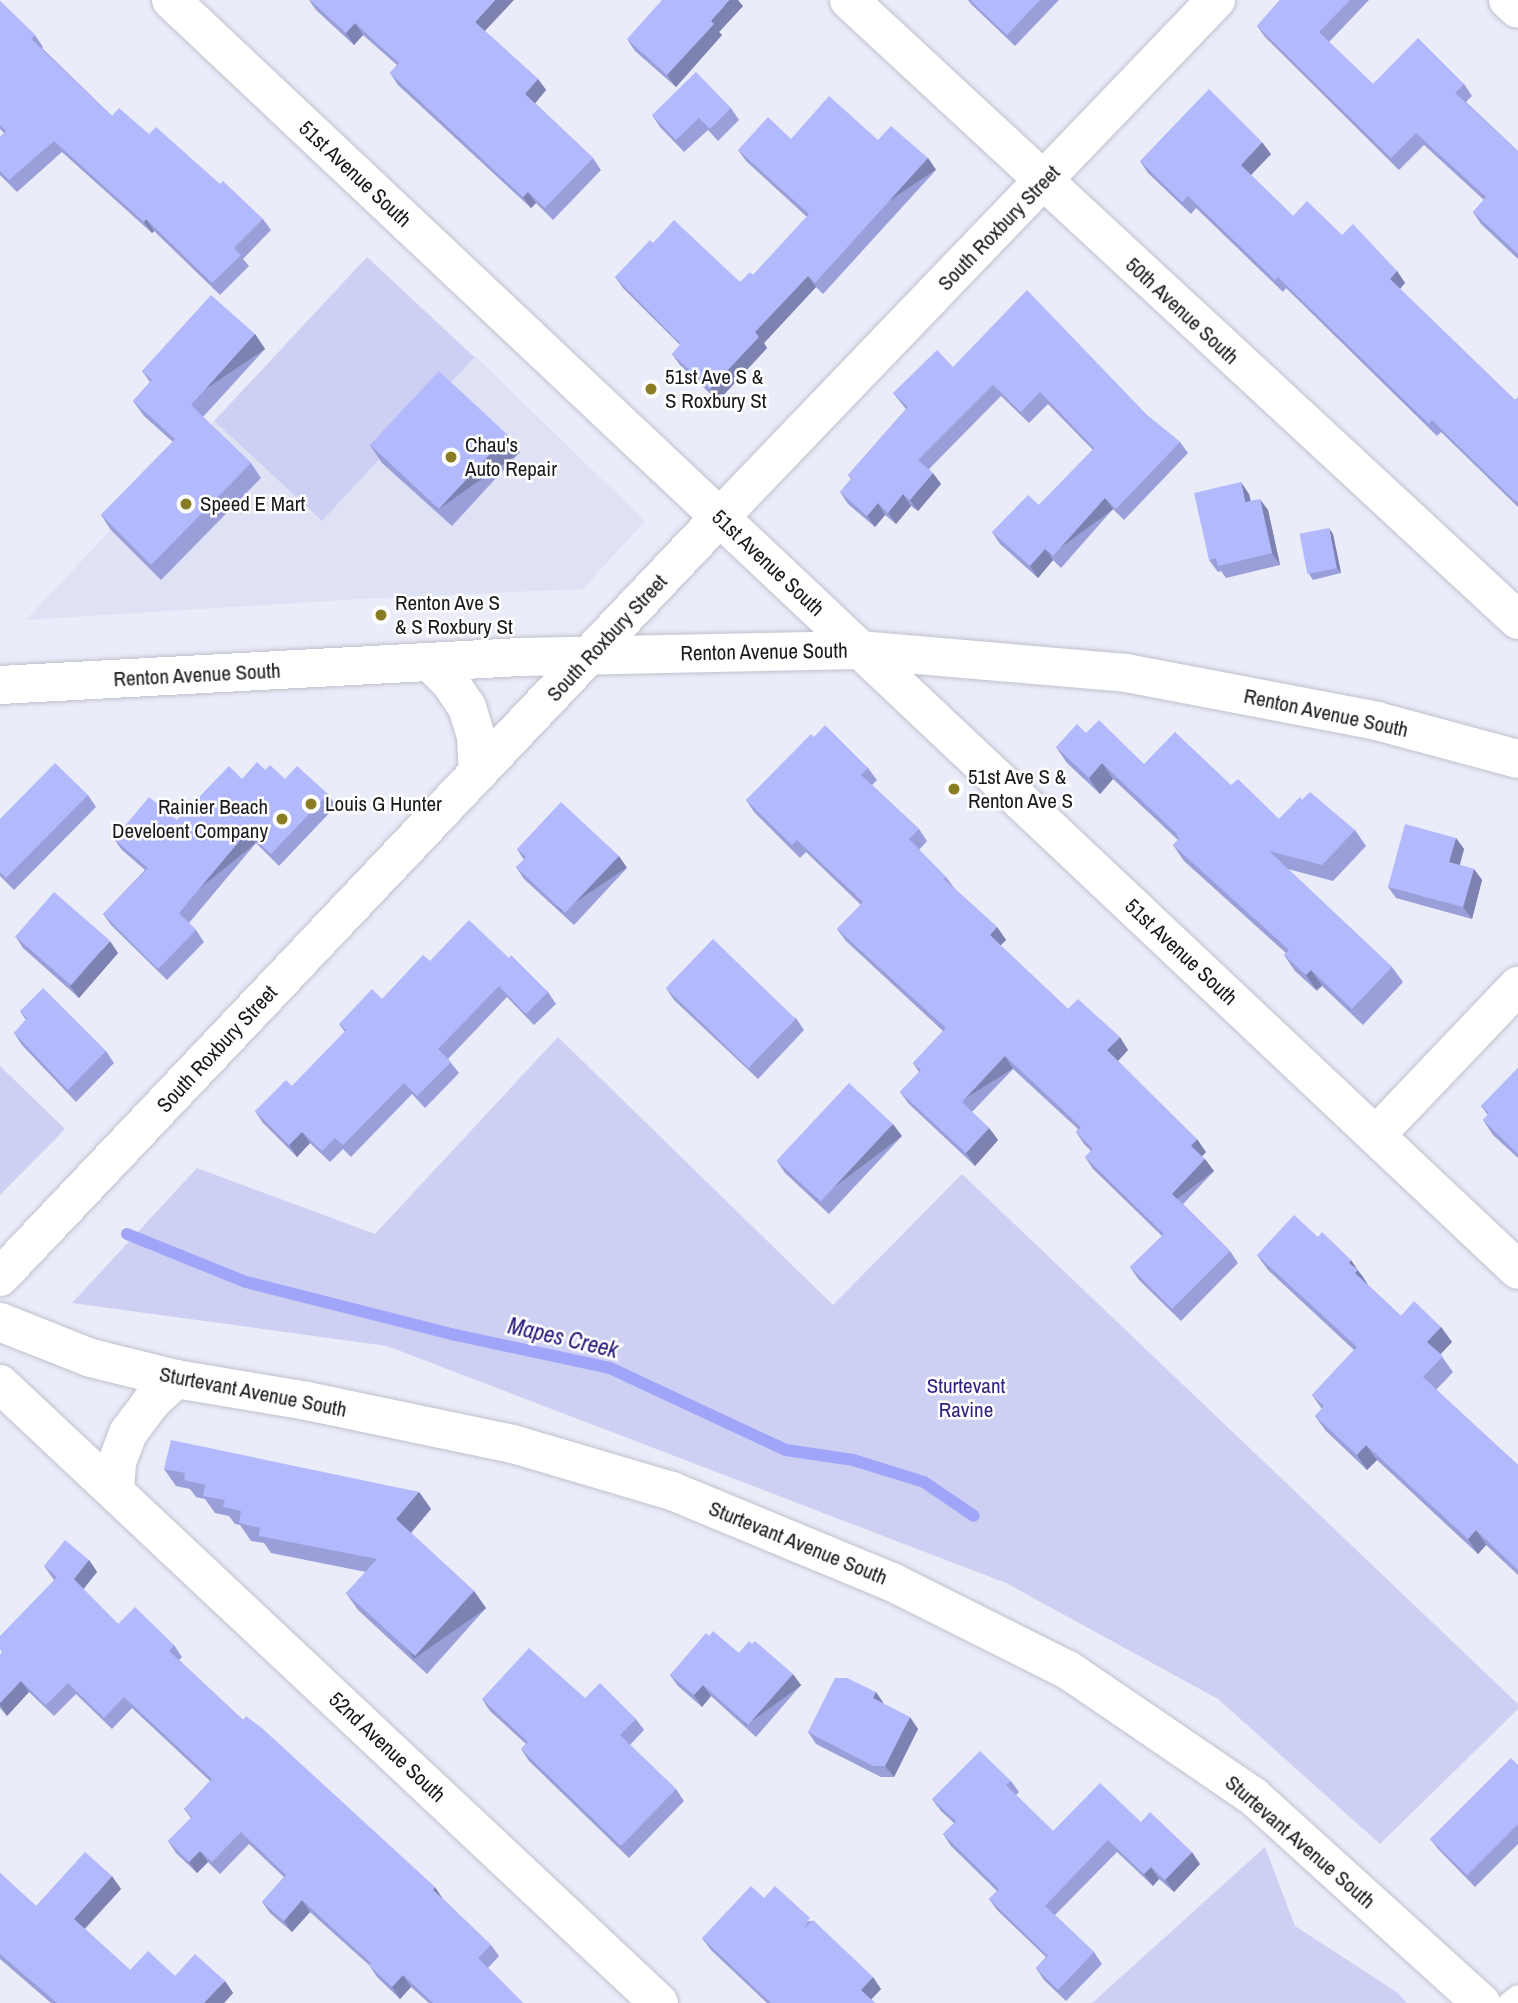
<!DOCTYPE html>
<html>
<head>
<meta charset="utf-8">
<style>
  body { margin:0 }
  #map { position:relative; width:1518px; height:2003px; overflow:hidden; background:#ebecf9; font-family:"Archivo Narrow",sans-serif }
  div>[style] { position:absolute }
  .built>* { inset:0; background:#dfe1f5 }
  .green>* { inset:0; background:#cdd0f2; transform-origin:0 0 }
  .stream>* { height:12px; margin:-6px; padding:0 6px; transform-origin:6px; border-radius:6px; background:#a0a5fa }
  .roads { filter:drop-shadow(0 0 2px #bfc1cd) drop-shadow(0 0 2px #bfc1cd) }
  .lane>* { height:23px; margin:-11.5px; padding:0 11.5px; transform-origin:11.5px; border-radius:11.5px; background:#fff }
  .street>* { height:38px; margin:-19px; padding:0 19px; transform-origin:19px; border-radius:19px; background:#fff }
  .secondary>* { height:38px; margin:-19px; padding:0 19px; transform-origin:19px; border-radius:19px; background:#fff }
  .wall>* { inset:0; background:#9a9fda }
  .shaded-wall>* { inset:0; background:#7d82b1; transform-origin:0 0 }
  .building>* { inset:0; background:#b3b9fd; transform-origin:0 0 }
  .dots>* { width:19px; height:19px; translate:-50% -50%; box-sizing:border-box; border:4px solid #fff; border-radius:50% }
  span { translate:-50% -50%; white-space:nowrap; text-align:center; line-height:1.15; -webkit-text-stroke:5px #fff; paint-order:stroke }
  .street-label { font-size:21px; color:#19191e }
  .poi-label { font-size:21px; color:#19191e }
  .left { translate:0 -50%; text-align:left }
  .right { translate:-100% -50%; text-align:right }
  .park-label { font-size:21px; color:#2f2383 }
  .water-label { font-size:23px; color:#29197a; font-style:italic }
</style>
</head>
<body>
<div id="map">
  <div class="built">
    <i style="clip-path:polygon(475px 356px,645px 521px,583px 589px,377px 598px,26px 620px,214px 420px,319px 520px)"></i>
  </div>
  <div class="green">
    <i style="left:367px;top:257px;width:147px;height:224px;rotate:43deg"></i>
    <i style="clip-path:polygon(558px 1037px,833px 1305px,962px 1174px,1518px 1704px,1518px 1709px,1380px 1844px,1218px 1699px,1006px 1583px,387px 1346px,72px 1303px,197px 1168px,375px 1234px)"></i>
    <i style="clip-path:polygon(0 1066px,65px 1129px,0 1195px)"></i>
    <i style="clip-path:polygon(1265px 1847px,1295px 1926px,1398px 1993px,1407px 2003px,1092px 2003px)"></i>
  </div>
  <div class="stream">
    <i style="left:127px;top:1234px;width:128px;rotate:22deg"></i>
    <i style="left:246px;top:1282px;width:217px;rotate:14.2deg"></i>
    <i style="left:456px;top:1335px;width:157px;rotate:12.1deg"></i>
    <i style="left:610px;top:1368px;width:194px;rotate:25deg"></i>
    <i style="left:786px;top:1450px;width:68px;rotate:8.5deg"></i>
    <i style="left:853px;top:1460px;width:74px;rotate:17.2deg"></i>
    <i style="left:924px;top:1482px;width:60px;rotate:34.2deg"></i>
  </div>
  <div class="roads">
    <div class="lane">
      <i style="left:1509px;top:2003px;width:11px;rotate:-38deg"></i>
    </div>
    <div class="street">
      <i style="left:849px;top:0;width:912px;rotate:42.82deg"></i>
      <i style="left:1508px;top:0;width:13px;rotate:42deg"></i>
      <i style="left:719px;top:518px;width:718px;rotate:-46.19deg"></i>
      <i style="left:1376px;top:1135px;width:206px;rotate:-46.4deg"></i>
      <i style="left:0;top:1322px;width:98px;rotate:21.6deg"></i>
      <i style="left:91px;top:1358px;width:88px;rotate:13.9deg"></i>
      <i style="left:176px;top:1379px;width:133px;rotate:9.5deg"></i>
      <i style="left:307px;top:1401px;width:210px;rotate:11.8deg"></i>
      <i style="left:513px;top:1444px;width:166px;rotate:16.5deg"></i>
      <i style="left:672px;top:1491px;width:238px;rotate:22.5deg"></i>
      <i style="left:892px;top:1582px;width:197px;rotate:26.6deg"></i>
      <i style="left:1068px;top:1670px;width:225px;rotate:34.3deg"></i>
      <i style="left:1254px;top:1797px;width:307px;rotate:42.2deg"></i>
      <i style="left:0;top:1384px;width:904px;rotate:43.21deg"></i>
      <i style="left:115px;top:1491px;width:29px;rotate:-86deg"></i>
      <i style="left:117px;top:1462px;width:31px;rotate:-69deg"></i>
      <i style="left:128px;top:1433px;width:39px;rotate:-53deg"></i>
      <i style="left:151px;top:1402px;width:34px;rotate:-43deg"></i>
    </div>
    <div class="secondary">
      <i style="left:171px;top:0;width:1851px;rotate:43.31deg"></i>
      <i style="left:431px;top:663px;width:27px;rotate:45deg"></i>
      <i style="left:450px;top:682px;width:30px;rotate:56deg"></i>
      <i style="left:467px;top:707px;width:30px;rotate:73deg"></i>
      <i style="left:476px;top:736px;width:37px;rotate:87deg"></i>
      <i style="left:0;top:685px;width:521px;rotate:-3.08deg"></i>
      <i style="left:520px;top:657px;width:339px;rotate:-1.2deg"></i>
      <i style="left:859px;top:650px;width:268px;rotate:4.9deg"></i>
      <i style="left:1126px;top:673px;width:256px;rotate:10.8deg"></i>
      <i style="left:1377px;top:721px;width:146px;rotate:15.1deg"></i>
      <i style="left:0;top:1277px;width:1045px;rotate:-46.55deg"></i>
    </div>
  </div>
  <div class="wall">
    <i style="clip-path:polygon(309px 0,485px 31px,538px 79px,546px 90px,535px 103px,593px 158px,601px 170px,553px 220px,536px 203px,531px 208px,398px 85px,390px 73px,397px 65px,363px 35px,354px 45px,316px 10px)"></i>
    <i style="clip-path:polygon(968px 0,1059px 0,1015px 46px,971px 4px)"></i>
    <i style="clip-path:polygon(1280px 0,1369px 0,1329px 42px,1373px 84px,1464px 84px,1472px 96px,1466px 102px,1518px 151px,1518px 259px,1481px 224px,1473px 212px,1484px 200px,1424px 145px,1399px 170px,1265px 37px,1257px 26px)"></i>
    <i style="clip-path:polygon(0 1px,35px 35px,43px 47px,42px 48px,112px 116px,149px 134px,220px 184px,263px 219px,271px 230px,243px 259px,249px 266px,220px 295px,154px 231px,152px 233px,62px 152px,17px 192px,0 175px,0 137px,4px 133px,0 129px)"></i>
    <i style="clip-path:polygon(743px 6px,719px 32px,722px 35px,676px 87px,635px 51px,627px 39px)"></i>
    <i style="clip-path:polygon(731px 108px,739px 120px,718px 141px,708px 130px,684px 152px,660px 127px,652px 115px)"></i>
    <i style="clip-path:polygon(791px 139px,878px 140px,928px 158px,936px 170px,823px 294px,816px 287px,764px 343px,767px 348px,718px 401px,680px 365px,672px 354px,680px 345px,623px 288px,615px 277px,653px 243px,740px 282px,753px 275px,807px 217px,746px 161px,738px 150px)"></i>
    <i style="clip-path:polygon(1271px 154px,1251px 175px,1293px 216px,1342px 235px,1397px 271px,1405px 283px,1400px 289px,1515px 400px,1518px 397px,1518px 507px,1441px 432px,1437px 436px,1286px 288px,1283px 292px,1196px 208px,1191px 214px,1148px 173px,1140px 161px)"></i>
    <i style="clip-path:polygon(255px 334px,265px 349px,203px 417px,251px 463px,261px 478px,161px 580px,111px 530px,101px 515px,173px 442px,144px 416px,133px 401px,150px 382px,142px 371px)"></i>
    <i style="clip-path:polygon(953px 367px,1148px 416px,1180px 442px,1188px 453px,1124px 520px,1113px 509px,1061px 568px,1053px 560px,1038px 578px,1000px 544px,992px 532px,1039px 505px,1093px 450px,1048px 404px,1029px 423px,1001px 396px,929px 469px,941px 484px,918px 511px,911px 506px,896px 524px,885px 515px,875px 527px,848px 504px,840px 492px,851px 479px,848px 475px,906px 409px,893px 393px)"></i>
    <i style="clip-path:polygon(370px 445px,520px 452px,452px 526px,382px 463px)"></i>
    <i style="clip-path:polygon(1249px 494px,1250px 501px,1268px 510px,1280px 565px,1226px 578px,1221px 571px,1218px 572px,1209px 560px)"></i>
    <i style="clip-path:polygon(1333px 534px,1341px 573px,1313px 580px,1309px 574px)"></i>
    <i style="clip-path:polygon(1086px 733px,1144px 764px,1231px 785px,1279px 819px,1302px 800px,1355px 830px,1366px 846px,1333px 881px,1288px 869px,1392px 967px,1403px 982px,1363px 1025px,1322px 986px,1317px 991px,1295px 971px,1284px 955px,1286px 953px,1184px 861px,1173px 845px,1178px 840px,1113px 779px,1100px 794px,1067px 763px,1056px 747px)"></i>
    <i style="clip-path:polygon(814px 737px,868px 768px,877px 780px,872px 785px,919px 829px,927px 841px,919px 850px,946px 877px,955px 889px,997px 927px,1006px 940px,1000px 945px,1068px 1009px,1128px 1050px,1118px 1061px,1206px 1152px,1202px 1156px,1214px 1171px,1183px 1204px,1230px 1251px,1238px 1263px,1181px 1321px,1139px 1280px,1130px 1267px,1162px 1236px,1093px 1169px,1085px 1157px,1091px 1151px,1084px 1144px,1076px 1132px,1078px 1129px,1013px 1069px,972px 1112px,989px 1128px,998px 1140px,975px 1166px,909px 1104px,900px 1092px,919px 1072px,913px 1063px,943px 1031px,846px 941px,837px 929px,861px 905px,806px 852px,800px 858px,755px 813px,746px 800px)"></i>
    <i style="clip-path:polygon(265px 770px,285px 779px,328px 794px,336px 806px,279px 866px,256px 843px,189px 923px,196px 930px,204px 942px,167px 980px,111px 925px,103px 914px,145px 870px,122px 850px,114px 839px,177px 820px,242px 779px)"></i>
    <i style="clip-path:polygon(88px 795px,96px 807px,14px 890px,0 876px,0 819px)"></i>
    <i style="clip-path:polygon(1456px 838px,1464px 849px,1460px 865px,1474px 869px,1482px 880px,1472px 919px,1396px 898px,1388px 887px)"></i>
    <i style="clip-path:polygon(517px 849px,627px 868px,574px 925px,524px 879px,516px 867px,524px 860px)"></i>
    <i style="clip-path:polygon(15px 936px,118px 953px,79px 998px,23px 948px)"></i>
    <i style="clip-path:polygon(509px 958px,548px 992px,556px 1004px,534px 1025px,507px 997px,448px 1059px,459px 1073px,425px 1108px,412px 1094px,351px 1157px,343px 1149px,330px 1162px,310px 1143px,297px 1157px,263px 1123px,255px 1111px,292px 1086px,345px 1032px,339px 1024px,382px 999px,430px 961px)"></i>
    <i style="clip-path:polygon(666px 988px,796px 1018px,804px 1030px,758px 1079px,674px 1000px)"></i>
    <i style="clip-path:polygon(20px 1011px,106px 1051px,114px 1063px,76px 1102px,22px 1045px,14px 1033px,26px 1020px)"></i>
    <i style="clip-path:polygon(1518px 1068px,1518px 1158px,1493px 1135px,1483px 1120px,1488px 1115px,1481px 1106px)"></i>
    <i style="clip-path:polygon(902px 1136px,829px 1214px,785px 1173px,777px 1161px)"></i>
    <i style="clip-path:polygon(1318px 1237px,1362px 1275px,1368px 1285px,1401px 1316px,1441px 1327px,1452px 1342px,1440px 1354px,1453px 1372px,1436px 1390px,1518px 1465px,1518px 1575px,1486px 1545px,1478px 1554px,1377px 1460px,1367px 1470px,1326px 1431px,1315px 1416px,1322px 1409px,1312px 1395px,1354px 1350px,1268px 1270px,1257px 1255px)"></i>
    <i style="clip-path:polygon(164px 1469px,419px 1492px,431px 1509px,411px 1533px,474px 1591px,486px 1608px,427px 1674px,358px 1610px,346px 1593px,366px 1572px,271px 1553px,264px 1543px,251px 1541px,240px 1525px,235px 1524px,229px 1516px,215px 1513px,205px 1499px,196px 1497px,190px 1489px,176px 1486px)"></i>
    <i style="clip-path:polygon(89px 1560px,97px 1572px,83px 1589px,118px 1624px,174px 1645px,182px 1657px,179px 1660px,243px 1720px,443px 1899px,491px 1945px,499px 1956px,488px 1968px,523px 2003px,429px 2003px,411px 1987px,400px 1999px,377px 1977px,369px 1965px,310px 1912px,292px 1932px,270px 1913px,262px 1902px,284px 1877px,249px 1844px,220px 1874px,208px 1862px,197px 1873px,176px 1853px,168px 1841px,191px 1818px,184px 1809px,210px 1781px,132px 1708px,112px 1729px,76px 1694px,54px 1716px,29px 1692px,7px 1716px,0 1708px,0 1655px,54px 1580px,44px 1566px)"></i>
    <i style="clip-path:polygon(709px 1636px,739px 1653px,801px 1685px,756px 1737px,711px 1696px,702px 1707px,678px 1686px,670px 1675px)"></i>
    <i style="clip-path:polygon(876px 1692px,884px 1704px,918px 1729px,894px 1777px,881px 1777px,816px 1744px,808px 1732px)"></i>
    <i style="clip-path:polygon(585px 1698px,636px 1719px,644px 1730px,630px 1745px,676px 1789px,684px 1801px,629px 1858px,529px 1761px,521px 1749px,526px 1744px,490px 1711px,482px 1699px)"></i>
    <i style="clip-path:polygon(1518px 1765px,1518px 1844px,1475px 1887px,1439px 1850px,1430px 1839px)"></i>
    <i style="clip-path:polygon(1011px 1781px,1019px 1792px,1016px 1795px,1053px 1831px,1141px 1822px,1200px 1864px,1174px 1892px,1159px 1879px,1153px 1886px,1117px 1852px,1055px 1915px,1094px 1952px,1102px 1964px,1066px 2001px,1044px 1980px,1036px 1968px,1046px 1957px,997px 1910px,989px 1899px,997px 1891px,951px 1846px,943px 1834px,954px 1823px,941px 1811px,932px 1799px)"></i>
    <i style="clip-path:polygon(0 1873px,36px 1906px,121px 1889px,85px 1929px,130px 1970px,175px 1976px,225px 1981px,233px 1993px,224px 2003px,51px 2003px,0 1959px)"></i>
    <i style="clip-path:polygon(812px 1921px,881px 1989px,871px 1999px,875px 2003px,767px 2003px,711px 1950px,702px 1938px)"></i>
  </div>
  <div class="shaded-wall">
    <i style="clip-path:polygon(495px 0,514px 0,483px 33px,475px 22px)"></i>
    <i style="clip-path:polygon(729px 0,738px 0,743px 6px,719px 32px,722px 35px,676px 87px,667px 75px,711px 21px)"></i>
    <i style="clip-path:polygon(355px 23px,363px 35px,354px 45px,346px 33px)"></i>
    <i style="clip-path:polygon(538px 79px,546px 90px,533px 106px,525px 94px)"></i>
    <i style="clip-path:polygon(1262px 142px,1271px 154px,1249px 177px,1241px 165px)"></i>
    <i style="left:928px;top:158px;width:14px;height:169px;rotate:56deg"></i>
    <i style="clip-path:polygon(528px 192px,536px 203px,531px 208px,523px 197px)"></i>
    <i style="clip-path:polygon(146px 219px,154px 231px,152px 233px,144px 222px)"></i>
    <i style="clip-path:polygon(1397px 271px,1405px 283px,1398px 291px,1390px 279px)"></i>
    <i style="clip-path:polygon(808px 276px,816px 287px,764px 343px,767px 348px,718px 401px,710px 389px,755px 332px)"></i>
    <i style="left:255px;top:334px;width:18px;height:96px;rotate:56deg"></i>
    <i style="left:508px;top:435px;width:21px;height:100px;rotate:55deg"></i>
    <i style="clip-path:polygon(933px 473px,941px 484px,918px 511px,910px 500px)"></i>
    <i style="clip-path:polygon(1241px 482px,1249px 494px,1254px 513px,1245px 502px)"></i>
    <i style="clip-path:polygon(903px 494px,911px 506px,896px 524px,888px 513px)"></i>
    <i style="left:1105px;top:498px;width:14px;height:78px;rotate:54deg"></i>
    <i style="clip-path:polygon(1260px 499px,1268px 510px,1280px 565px,1272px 553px)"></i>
    <i style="clip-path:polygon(878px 503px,885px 515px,875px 527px,867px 516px)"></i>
    <i style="clip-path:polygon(1329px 528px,1333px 534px,1341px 573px,1337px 568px)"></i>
    <i style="clip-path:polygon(1045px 549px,1053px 560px,1038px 578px,1030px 566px)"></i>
    <i style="clip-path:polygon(1102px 763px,1113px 779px,1100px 794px,1089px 778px)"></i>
    <i style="left:247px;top:832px;width:14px;height:106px;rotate:51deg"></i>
    <i style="clip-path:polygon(1456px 838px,1464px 849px,1457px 873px,1449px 862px)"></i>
    <i style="left:619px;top:856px;width:14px;height:79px;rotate:56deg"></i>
    <i style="clip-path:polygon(1474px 869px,1482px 880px,1472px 919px,1463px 907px)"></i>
    <i style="clip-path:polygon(997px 927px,1006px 940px,998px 948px,990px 935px)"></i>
    <i style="clip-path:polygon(110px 941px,118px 953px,79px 998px,70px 986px)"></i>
    <i style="left:1311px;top:970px;width:19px;height:7px;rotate:55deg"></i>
    <i style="clip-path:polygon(1120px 1037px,1128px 1050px,1116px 1063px,1107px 1050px)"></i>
    <i style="left:1005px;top:1056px;width:15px;height:63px;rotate:58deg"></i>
    <i style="left:893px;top:1124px;width:15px;height:106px;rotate:53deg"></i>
    <i style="clip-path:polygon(989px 1128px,998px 1140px,975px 1166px,966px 1153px)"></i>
    <i style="clip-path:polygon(302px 1132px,310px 1143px,297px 1157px,289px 1145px)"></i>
    <i style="clip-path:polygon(1197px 1139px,1206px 1152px,1200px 1158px,1191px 1146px)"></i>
    <i style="left:1205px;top:1159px;width:15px;height:48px;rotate:53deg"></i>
    <i style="left:1351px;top:1260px;width:30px;height:4px;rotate:56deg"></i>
    <i style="clip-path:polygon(1441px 1327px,1452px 1342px,1438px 1357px,1427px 1342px)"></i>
    <i style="clip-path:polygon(1366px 1445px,1377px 1460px,1367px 1470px,1357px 1455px)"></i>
    <i style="clip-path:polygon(419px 1492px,431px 1509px,408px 1536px,396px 1519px)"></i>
    <i style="clip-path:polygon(1476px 1530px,1486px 1545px,1478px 1554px,1468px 1539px)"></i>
    <i style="clip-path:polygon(89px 1560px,97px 1572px,82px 1591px,74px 1579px)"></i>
    <i style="left:474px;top:1591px;width:21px;height:88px;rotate:55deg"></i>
    <i style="left:793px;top:1674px;width:14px;height:68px;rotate:54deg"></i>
    <i style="clip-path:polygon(21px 1681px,29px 1692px,7px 1716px,0 1705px,0 1703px)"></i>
    <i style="clip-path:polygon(703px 1685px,711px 1696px,702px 1707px,694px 1695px)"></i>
    <i style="clip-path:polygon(876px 1692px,884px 1704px,873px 1698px)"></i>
    <i style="clip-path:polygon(910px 1717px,918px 1729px,894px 1777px,885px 1766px)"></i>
    <i style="clip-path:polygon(200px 1851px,208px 1862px,197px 1873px,189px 1862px)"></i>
    <i style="clip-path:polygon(1192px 1852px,1200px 1864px,1174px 1892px,1165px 1880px)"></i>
    <i style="clip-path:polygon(1151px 1867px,1159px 1879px,1153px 1886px,1144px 1874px)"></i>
    <i style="clip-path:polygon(112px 1876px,121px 1889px,82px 1931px,74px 1919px)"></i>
    <i style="clip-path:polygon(435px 1887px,443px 1899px,433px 1890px)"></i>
    <i style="clip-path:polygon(302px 1900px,310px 1912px,292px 1932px,284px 1921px)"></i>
    <i style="clip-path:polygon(403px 1975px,411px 1987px,400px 1999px,392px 1987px)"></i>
    <i style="clip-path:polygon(873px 1977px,881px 1989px,869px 2002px,861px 1990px)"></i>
    <i style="clip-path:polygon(225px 1981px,233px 1993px,224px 2003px,204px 2003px)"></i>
  </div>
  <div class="building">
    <i style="clip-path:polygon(310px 0,495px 0,475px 22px,538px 79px,525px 94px,593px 158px,545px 208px,528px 192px,523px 197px,390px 73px,399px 63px,355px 23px,346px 33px)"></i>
    <i style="clip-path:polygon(662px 0,729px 0,711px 21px,714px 24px,667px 75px,627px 39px)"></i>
    <i style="clip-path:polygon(970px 0,1040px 0,1007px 35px)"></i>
    <i style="clip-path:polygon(1280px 0,1350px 0,1319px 32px,1373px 84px,1418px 38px,1464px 84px,1455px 93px,1518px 151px,1518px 254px,1473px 212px,1486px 197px,1416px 133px,1391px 158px,1257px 26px)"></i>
    <i style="clip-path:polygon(0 1px,35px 35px,31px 39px,112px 116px,119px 108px,149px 134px,156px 127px,220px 184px,223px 181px,263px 219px,234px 248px,241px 255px,212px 283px,146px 219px,144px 222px,54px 141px,9px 180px,0 171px,0 137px,6px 131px,0 125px)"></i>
    <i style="clip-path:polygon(696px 72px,731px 108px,710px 129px,699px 118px,676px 140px,652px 115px)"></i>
    <i style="clip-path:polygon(1209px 89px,1262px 142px,1241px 165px,1293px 216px,1307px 201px,1342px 235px,1353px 224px,1397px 271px,1390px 279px,1515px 400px,1518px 397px,1518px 502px,1514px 500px,1432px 420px,1429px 424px,1278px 277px,1275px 280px,1188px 196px,1182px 202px,1140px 161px)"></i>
    <i style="clip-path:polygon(829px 96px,878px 140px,891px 126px,928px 158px,815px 283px,808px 276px,755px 332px,759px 337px,710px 389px,672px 354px,681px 344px,615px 277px,650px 240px,653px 243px,674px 220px,740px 282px,750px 272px,753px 275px,809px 214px,738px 150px,768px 117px,791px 139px)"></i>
    <i style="clip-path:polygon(1027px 290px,1148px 416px,1180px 442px,1116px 509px,1105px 498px,1053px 556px,1045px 549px,1030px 566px,992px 532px,1028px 495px,1039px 505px,1094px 448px,1040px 392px,1021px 412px,993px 385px,918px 460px,933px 473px,910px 500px,903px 494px,888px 513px,878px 503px,867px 516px,840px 492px,852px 478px,848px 475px,908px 407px,893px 393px,937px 350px,953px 367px)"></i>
    <i style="clip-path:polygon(211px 295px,255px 334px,191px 405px,251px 463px,151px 565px,101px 515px,175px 439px,133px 401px,152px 380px,142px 371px)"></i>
    <i style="left:439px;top:371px;width:94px;height:101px;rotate:43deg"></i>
    <i style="clip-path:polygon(1241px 482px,1245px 502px,1260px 499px,1272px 553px,1218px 566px,1216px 558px,1209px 560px,1194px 493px)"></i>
    <i style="left:1329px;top:528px;width:41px;height:30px;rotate:79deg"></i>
    <i style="clip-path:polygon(1099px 720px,1144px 764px,1175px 732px,1231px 785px,1238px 779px,1279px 819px,1300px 797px,1302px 800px,1310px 792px,1355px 830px,1322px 865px,1269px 851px,1392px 967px,1352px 1009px,1311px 970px,1306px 975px,1284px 955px,1289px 950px,1173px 845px,1179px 839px,1176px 833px,1102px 763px,1089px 778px,1056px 747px,1077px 724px,1086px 733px)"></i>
    <i style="clip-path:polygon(825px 725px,868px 768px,861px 775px,919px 829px,909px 839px,946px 877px,944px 879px,997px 927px,990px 935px,1068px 1009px,1078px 999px,1120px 1037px,1107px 1050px,1197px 1139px,1191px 1146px,1205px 1159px,1172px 1194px,1230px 1251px,1172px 1309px,1130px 1267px,1164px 1234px,1085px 1157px,1093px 1149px,1076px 1132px,1081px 1127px,1005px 1056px,962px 1102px,989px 1128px,966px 1153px,900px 1092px,921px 1070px,913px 1063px,946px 1028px,837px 929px,863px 902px,797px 840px,792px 845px,746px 800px,811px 734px,814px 737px)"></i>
    <i style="clip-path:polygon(257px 762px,265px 770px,270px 765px,285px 779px,297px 766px,328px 794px,271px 854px,247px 832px,179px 913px,196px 930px,158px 969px,103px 914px,148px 868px,114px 839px,149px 797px,177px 820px,229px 766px,242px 779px)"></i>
    <i style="clip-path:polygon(55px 763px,88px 795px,6px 878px,0 872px,0 819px)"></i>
    <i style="clip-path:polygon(561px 802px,619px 856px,565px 913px,516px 867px,526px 857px,517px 849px)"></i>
    <i style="clip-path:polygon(1405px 824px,1456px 838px,1449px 862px,1474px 869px,1463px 907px,1388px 887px)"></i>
    <i style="left:54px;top:892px;width:74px;height:59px;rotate:41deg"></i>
    <i style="clip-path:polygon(469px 920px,509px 958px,511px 955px,548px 992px,526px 1014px,499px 986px,438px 1049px,451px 1062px,417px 1096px,404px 1083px,343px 1145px,335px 1138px,322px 1151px,302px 1132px,289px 1145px,255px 1111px,286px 1080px,292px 1086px,346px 1030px,339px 1024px,372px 989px,382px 999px,423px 955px,430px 961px)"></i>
    <i style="left:713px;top:939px;width:115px;height:68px;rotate:44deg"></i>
    <i style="clip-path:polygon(43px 988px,106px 1051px,68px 1090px,14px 1033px,27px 1018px,20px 1011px)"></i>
    <i style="clip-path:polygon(1518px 1068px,1518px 1154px,1483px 1120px,1489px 1113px,1481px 1106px)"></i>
    <i style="left:849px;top:1083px;width:60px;height:106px;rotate:43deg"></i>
    <i style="clip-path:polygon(1294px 1215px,1318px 1237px,1322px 1232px,1351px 1260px,1349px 1263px,1358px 1270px,1355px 1273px,1401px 1316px,1414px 1301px,1441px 1327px,1427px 1342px,1443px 1356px,1423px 1377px,1518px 1465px,1518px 1570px,1476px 1530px,1468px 1539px,1366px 1445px,1357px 1455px,1315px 1416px,1324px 1406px,1312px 1395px,1357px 1347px,1257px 1255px)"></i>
    <i style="clip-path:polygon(171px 1440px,419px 1492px,396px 1519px,474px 1591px,415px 1656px,346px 1593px,377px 1559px,259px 1536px,260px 1528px,239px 1523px,241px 1511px,223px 1507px,225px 1500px,203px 1496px,205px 1485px,184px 1480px,185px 1473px,164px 1469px)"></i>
    <i style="clip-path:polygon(65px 1540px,89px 1560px,74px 1579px,118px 1624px,135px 1607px,174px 1645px,169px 1651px,243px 1720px,246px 1716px,263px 1729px,435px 1887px,433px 1890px,491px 1945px,478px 1958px,523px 2003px,433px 2003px,403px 1975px,392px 1987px,369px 1965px,371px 1963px,302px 1900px,284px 1921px,262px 1902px,286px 1875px,241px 1832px,212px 1862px,200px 1851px,189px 1862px,168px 1841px,192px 1817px,184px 1809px,212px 1779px,124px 1697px,104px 1718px,68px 1683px,46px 1705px,21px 1681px,0 1703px,0 1655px,2px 1652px,0 1649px,0 1636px,57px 1577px,44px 1566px)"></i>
    <i style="clip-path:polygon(713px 1631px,739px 1653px,749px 1641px,752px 1644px,755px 1641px,793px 1674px,748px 1725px,703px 1685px,694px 1695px,670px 1675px,706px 1633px,709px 1636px)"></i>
    <i style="clip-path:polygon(529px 1648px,585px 1698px,600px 1683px,636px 1719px,620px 1735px,676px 1789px,621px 1846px,521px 1749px,528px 1742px,482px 1699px)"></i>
    <i style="clip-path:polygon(835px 1678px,847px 1678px,876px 1692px,873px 1698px,910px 1717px,885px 1766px,873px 1766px,808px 1732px)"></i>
    <i style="clip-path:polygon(980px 1751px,1011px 1781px,1006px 1785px,1053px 1831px,1100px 1783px,1141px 1822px,1150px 1812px,1192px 1852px,1165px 1880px,1151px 1867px,1144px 1874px,1108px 1840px,1045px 1906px,1094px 1952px,1058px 1990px,1036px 1968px,1048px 1956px,989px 1899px,999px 1889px,943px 1834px,956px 1821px,932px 1799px)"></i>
    <i style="clip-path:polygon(1511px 1758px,1518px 1765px,1518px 1824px,1467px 1875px,1430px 1839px)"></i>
    <i style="clip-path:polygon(85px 1852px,112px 1876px,74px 1919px,130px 1970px,148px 1951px,175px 1976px,195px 1954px,225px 1981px,204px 2003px,57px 2003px,0 1954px,0 1873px,36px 1906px)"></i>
    <i style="clip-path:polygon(751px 1886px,764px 1898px,775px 1886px,810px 1918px,804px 1929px,813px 1920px,873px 1977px,861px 1990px,875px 2003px,771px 2003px,702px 1938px)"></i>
  </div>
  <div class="dots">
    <i style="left:651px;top:389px;background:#8a7c22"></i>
    <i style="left:451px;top:457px;background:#8a7c22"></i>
    <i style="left:186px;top:504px;background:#8a7c22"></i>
    <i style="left:381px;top:615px;background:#8a7c22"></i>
    <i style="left:954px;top:789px;background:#8a7c22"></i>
    <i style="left:311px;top:804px;background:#8a7c22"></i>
    <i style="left:282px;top:819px;background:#8a7c22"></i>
  </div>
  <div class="street-label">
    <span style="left:355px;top:174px;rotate:43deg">51st Avenue South</span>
    <span style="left:999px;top:228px;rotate:-46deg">South Roxbury Street</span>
    <span style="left:1182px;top:311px;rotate:43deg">50th Avenue South</span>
    <span style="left:768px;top:563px;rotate:43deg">51st Avenue South</span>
    <span style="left:607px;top:638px;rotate:-47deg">South Roxbury Street</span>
    <span style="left:764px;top:652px;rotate:-1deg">Renton Avenue South</span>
    <span style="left:197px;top:675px;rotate:-3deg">Renton Avenue South</span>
    <span style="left:1326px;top:713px;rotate:12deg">Renton Avenue South</span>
    <span style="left:1181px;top:952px;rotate:43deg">51st Avenue South</span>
    <span style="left:217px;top:1049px;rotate:-47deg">South Roxbury Street</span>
    <span style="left:253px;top:1392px;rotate:11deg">Sturtevant Avenue South</span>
    <span style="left:798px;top:1543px;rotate:22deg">Sturtevant Avenue South</span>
    <span style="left:387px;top:1747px;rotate:43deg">52nd Avenue South</span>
    <span style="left:1300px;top:1842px;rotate:41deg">Sturtevant Avenue South</span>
  </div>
  <div class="poi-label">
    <span class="left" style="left:665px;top:389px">51st Ave S &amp;<br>S Roxbury St</span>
    <span class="left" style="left:465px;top:457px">Chau's<br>Auto Repair</span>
    <span class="left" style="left:200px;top:504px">Speed E Mart</span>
    <span class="left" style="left:395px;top:615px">Renton Ave S<br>&amp; S Roxbury St</span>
    <span class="left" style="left:968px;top:789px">51st Ave S &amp;<br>Renton Ave S</span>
    <span class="left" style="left:325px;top:804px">Louis G Hunter</span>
    <span class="right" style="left:268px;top:819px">Rainier Beach<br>Develoent Company</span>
  </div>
  <div class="park-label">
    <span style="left:966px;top:1398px">Sturtevant<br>Ravine</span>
  </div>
  <div class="water-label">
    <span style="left:563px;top:1338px;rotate:13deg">Mapes Creek</span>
  </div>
</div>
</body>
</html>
